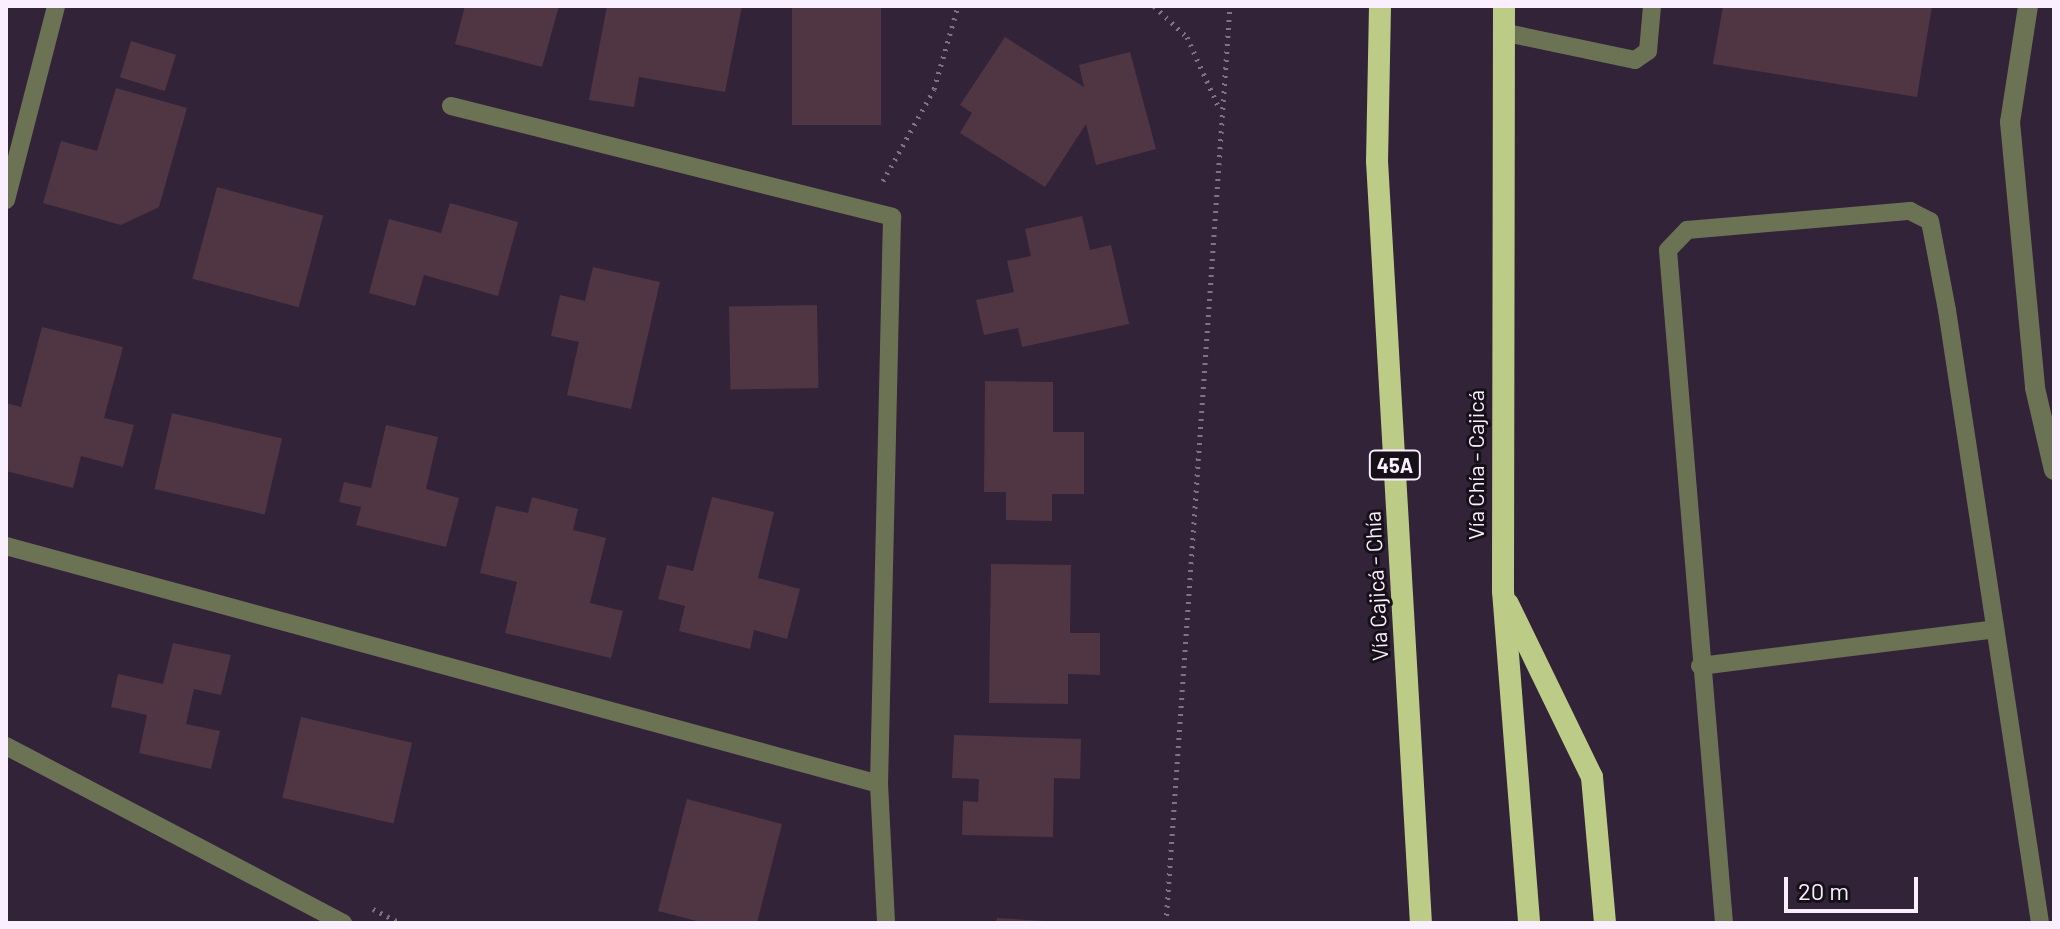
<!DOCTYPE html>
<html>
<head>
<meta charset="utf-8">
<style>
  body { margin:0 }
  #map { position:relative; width:2060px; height:929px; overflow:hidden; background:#322339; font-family:Barlow,sans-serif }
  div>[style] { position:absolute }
  .building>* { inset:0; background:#4f3642; transform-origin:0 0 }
  .path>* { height:5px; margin-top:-2.5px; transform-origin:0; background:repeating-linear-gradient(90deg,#807386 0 2px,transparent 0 8px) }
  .service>* { height:18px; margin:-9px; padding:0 9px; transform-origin:9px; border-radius:9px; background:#6c7355 }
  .minor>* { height:20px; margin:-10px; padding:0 10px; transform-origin:10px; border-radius:10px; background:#6c7355 }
  .trunk>* { height:22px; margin:-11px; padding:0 11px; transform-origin:11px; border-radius:11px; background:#bccc86 }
  span { translate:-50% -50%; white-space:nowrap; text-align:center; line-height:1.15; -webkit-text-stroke:6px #161019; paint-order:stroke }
  .shield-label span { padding:2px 6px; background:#161019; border:2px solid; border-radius:6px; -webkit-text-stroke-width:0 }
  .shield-label { font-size:20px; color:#f9effe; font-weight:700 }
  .street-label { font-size:22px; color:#f9effe }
  .frame { position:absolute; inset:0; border:8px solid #f9effe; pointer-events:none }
  .scale { position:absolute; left:1784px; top:877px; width:134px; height:36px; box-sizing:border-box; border:4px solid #f9effe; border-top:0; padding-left:10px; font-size:24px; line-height:28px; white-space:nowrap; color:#f9effe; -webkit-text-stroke:6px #161019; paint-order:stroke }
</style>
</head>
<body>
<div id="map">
  <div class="building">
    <i style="clip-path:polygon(465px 6px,559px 6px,542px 67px,455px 44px)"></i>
    <i style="clip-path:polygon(607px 6px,742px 6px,725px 92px,639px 77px,634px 107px,589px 100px)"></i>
    <i style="left:792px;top:6px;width:89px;height:119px"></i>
    <i style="clip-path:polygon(1723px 6px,1932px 6px,1917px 97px,1713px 64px)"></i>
    <i style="clip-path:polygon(1005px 37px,1084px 87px,1079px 65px,1130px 52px,1156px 149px,1096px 165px,1086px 124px,1045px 187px,960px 133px,972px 113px,960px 105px)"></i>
    <i style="left:131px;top:41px;width:47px;height:38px;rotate:17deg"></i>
    <i style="clip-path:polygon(116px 88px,187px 108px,159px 207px,121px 225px,43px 203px,61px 141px,97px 151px)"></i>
    <i style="left:217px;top:187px;width:110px;height:95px;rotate:15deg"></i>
    <i style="clip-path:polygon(450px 203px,518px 222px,498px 296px,424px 275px,415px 306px,369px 293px,389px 219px,441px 233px)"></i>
    <i style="clip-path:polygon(1082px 216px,1090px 250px,1111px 245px,1129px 324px,1022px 347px,1018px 328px,984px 335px,976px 300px,1014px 292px,1007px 261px,1031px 256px,1025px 229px)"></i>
    <i style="clip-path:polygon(593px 267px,660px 282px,631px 409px,567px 395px,579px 342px,551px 336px,560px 295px,585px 301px)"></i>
    <i style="left:817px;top:305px;width:83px;height:88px;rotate:89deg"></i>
    <i style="clip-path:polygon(42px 327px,123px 347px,104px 418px,134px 425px,123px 467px,81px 456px,73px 488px,6px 471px,6px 403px,21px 407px)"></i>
    <i style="clip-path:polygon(985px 381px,1053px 382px,1053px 432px,1084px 432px,1084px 494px,1052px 494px,1052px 521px,1006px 520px,1006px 492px,984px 492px)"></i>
    <i style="left:172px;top:413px;width:113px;height:78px;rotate:13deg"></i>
    <i style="clip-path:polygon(386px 425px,438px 437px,426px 489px,459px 498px,446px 547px,356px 525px,361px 507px,339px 502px,344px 482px,371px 488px)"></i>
    <i style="clip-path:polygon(532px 497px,578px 509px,573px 530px,606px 538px,590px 603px,623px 611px,611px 658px,505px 633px,517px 582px,480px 573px,496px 506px,528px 513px)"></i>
    <i style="clip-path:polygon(712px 497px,774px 512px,758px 578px,800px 589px,787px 639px,754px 630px,750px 649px,679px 631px,685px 606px,658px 599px,667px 565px,693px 571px)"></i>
    <i style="clip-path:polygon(991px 564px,1071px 565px,1070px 633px,1100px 633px,1100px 675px,1068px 674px,1068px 704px,989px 703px)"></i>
    <i style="clip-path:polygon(173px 643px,231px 655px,221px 695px,194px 689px,186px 724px,220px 731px,211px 769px,139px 753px,147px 715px,111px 707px,118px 674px,163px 684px)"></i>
    <i style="left:301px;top:717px;width:114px;height:83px;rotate:13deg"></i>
    <i style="clip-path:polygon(954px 735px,1081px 739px,1080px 779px,1054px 778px,1053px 837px,962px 835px,963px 801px,978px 802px,979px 779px,952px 778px)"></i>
    <i style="clip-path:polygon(687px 799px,782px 824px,757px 923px,704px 923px,658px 911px)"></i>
    <i style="clip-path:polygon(997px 918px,1045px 921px,1045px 923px,996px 923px)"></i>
  </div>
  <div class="path">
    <i style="left:1154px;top:6px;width:45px;rotate:43.2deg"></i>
    <i style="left:1187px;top:37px;width:78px;rotate:65.7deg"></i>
    <i style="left:883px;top:181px;width:105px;rotate:-61deg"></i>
    <i style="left:934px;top:89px;width:86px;rotate:-73.9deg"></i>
    <i style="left:373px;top:909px;width:30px;rotate:27deg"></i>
    <i style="left:1166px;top:923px;width:919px;rotate:-86.01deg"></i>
  </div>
  <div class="service">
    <i style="left:1502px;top:32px;width:136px;rotate:11.9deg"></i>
    <i style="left:1635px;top:60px;width:16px;rotate:-35deg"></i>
    <i style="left:1648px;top:51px;width:45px;rotate:-84.9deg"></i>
    <i style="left:451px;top:106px;width:455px;rotate:14.1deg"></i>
    <i style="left:892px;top:217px;width:567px;rotate:91.31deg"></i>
    <i style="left:879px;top:784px;width:139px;rotate:87.1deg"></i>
    <i style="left:6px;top:200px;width:200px;rotate:-75.5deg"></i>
    <i style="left:6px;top:546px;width:905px;rotate:15.25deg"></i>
    <i style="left:1700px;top:666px;width:297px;rotate:-7.1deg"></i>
    <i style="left:6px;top:746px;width:381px;rotate:27.7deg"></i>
    <i style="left:1724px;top:923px;width:675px;rotate:-94.76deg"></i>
    <i style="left:1668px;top:250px;width:28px;rotate:-46deg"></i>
    <i style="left:1687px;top:230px;width:224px;rotate:-4.9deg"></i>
    <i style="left:1910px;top:211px;width:22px;rotate:27deg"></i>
    <i style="left:1930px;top:221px;width:91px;rotate:79.2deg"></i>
    <i style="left:1947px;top:310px;width:620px;rotate:81.37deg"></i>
  </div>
  <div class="minor">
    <i style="left:2028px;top:6px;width:117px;rotate:98.8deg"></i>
    <i style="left:2010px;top:122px;width:267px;rotate:84.6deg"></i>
    <i style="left:2035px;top:388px;width:84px;rotate:77deg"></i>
  </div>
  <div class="trunk">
    <i style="left:1380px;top:6px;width:155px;rotate:91.1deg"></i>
    <i style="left:1377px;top:161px;width:763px;rotate:86.7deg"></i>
    <i style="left:1504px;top:6px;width:585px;rotate:90.1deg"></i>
    <i style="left:1503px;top:591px;width:333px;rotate:85.5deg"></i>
    <i style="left:1508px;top:604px;width:192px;rotate:64.1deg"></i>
    <i style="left:1592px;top:777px;width:147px;rotate:84.9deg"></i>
  </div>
  <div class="shield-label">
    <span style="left:1395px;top:465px">45A</span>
  </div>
  <div class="street-label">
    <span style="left:1476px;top:465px;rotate:-90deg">Vía Chía - Cajicá</span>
    <span style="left:1376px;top:586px;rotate:-93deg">Vía Cajicá - Chía</span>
  </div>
  <div class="frame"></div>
  <div class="scale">20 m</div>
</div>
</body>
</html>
